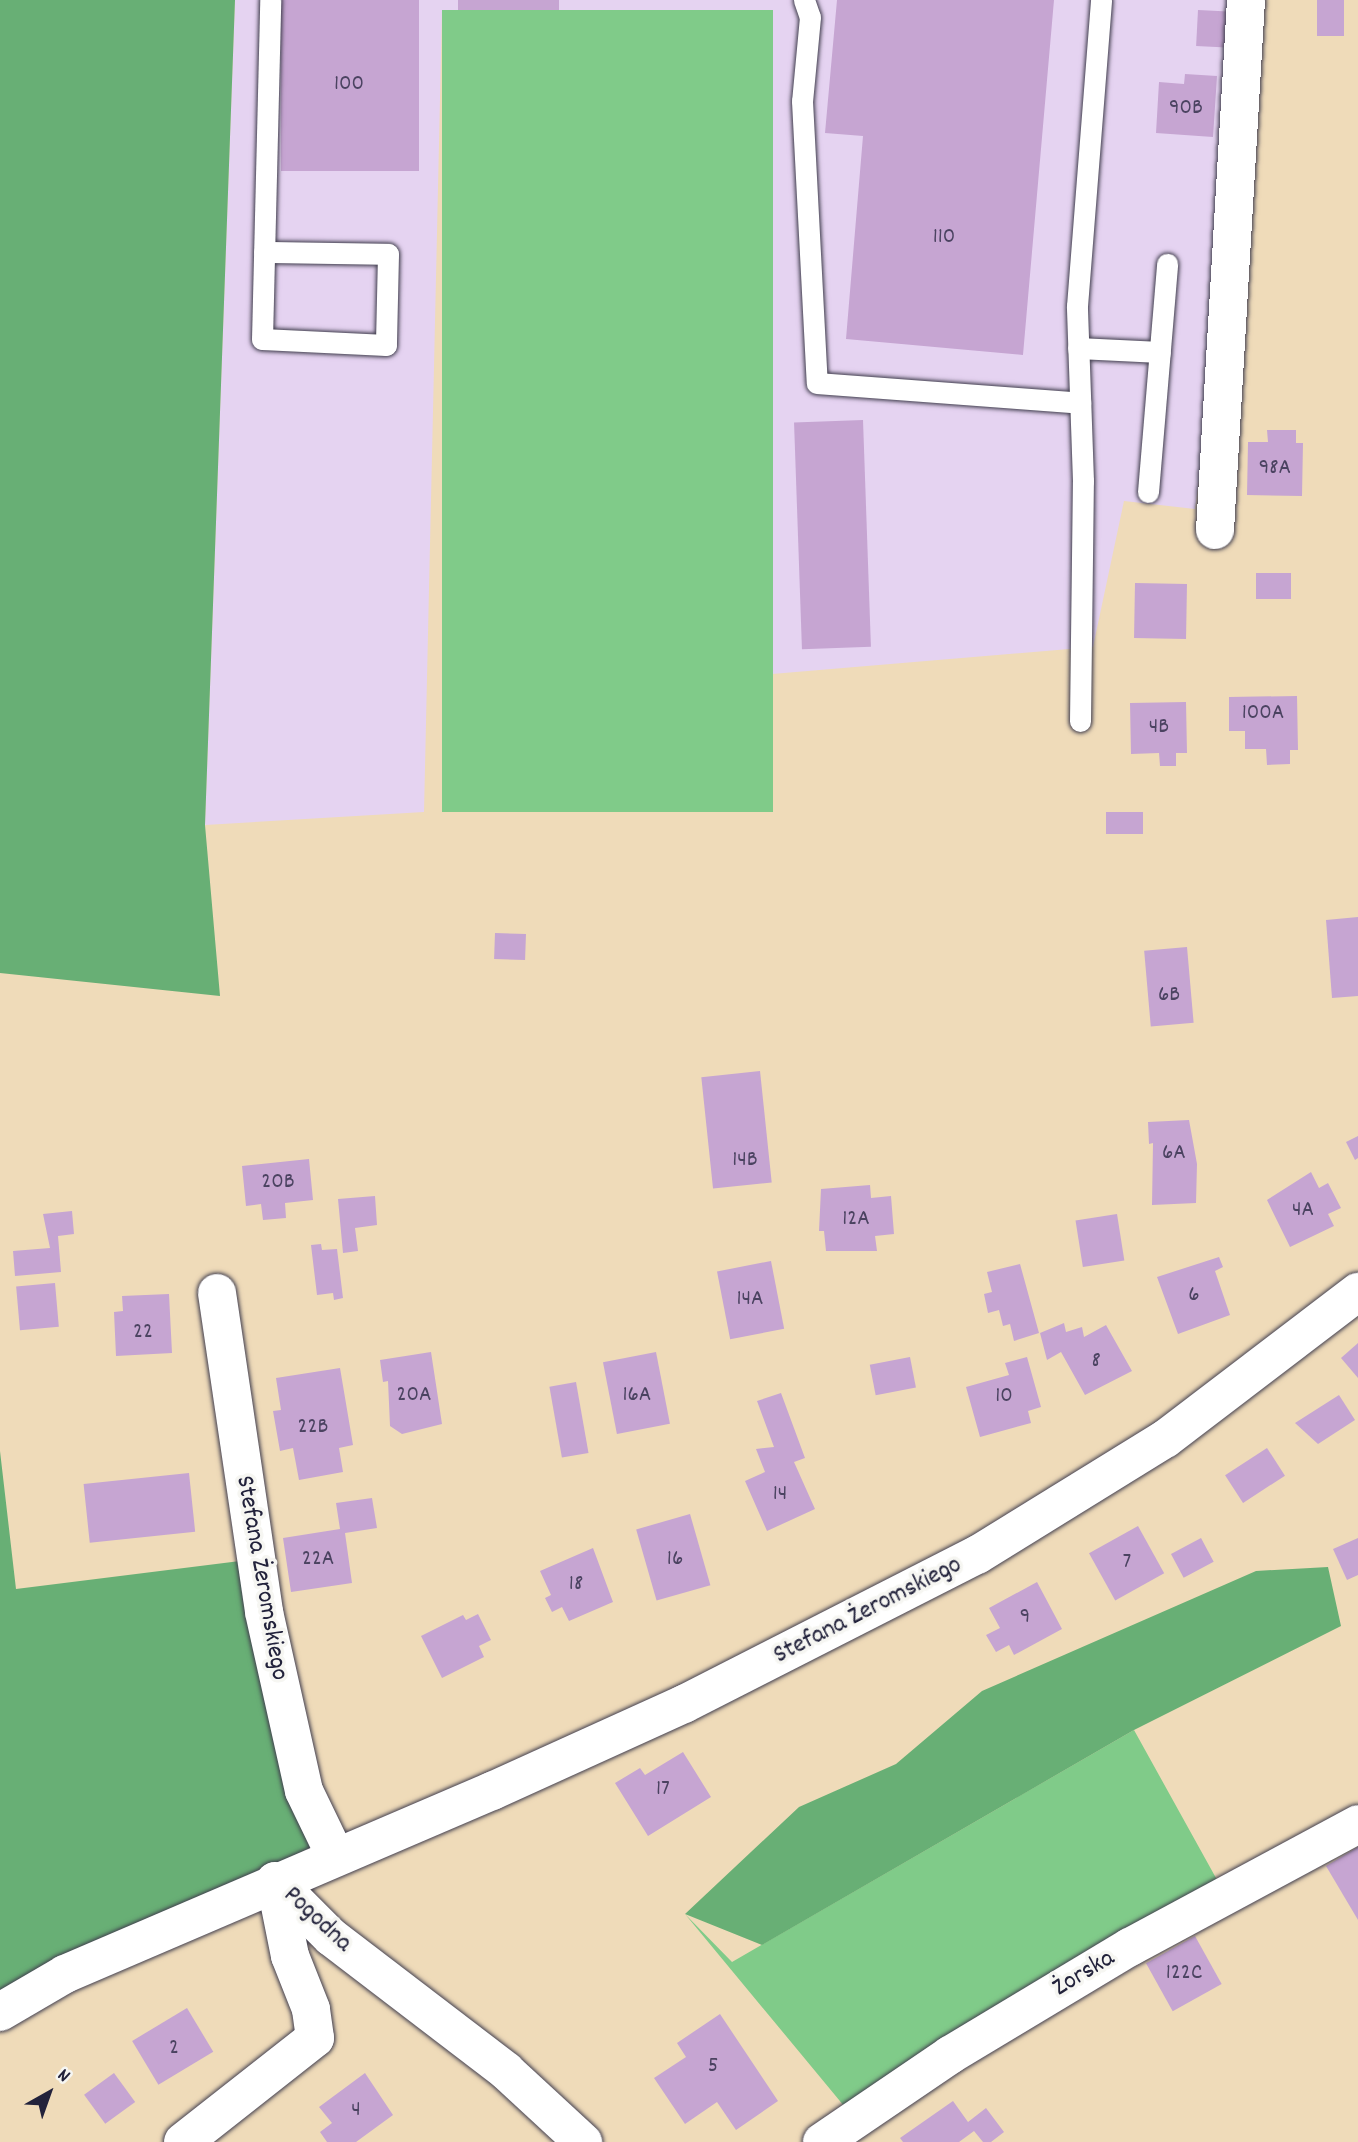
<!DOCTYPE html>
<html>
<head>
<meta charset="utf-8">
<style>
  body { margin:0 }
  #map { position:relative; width:1358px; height:2142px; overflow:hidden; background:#efdbb9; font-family:Dekko,sans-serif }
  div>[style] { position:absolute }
  .built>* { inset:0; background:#e5d3f1 }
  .green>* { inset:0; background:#80cb89; transform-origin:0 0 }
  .forest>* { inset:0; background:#68af75 }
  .building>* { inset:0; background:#c6a5d2; transform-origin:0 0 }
  .roads { filter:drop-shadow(0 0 2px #413e4e) drop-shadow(0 0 2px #413e4e) }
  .service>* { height:21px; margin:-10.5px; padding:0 10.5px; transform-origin:10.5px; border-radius:10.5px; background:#fff }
  .minor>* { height:38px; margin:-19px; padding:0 19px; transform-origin:19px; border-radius:19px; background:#fff }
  span { translate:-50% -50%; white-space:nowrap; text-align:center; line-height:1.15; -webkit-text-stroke:7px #f6f6f2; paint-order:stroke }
  .number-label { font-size:23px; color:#4b4361 }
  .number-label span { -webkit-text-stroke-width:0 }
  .street-label { font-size:26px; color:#22223b }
  .north { position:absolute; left:14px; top:2058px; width:70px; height:70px; -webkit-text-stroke:5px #f6f6f2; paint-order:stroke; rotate:40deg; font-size:19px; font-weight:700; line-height:28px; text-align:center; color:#22223b }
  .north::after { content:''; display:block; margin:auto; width:24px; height:32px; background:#22223b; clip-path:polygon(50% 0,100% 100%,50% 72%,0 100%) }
</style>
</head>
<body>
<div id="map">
  <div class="built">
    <i style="clip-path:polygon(235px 0,1263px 0,1195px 509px,1124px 501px,1093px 647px,772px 674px,773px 12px,442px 10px,424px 812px,205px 825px)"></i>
  </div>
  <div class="green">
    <i style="left:442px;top:10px;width:331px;height:802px"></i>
    <i style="clip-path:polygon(1134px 1730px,1221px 1887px,849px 2112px,685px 1914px,732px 1962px)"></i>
  </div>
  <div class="forest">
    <i style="clip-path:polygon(0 0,235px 0,205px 825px,220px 996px,0 973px)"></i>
    <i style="clip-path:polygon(0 1451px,16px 1589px,240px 1561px,313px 1846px,0 2007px)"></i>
    <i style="clip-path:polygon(1328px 1567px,1341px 1626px,1134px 1730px,762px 1945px,685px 1914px,799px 1807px,896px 1764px,982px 1691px,1256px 1571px)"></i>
  </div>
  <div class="building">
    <i style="left:281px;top:0;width:138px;height:171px"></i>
    <i style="left:458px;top:0;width:101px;height:10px"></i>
    <i style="clip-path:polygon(837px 0,1054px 0,1023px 355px,846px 339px,863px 136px,825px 133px)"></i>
    <i style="left:1317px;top:0;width:27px;height:36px"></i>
    <i style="left:1198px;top:10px;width:35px;height:36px;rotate:3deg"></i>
    <i style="clip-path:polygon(1185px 74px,1217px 76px,1213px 137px,1156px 133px,1159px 82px,1184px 84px)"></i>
    <i style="left:863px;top:420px;width:227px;height:69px;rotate:88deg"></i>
    <i style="clip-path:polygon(1267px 430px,1296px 430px,1296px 443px,1303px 443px,1302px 496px,1247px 495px,1248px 442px,1268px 442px)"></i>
    <i style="left:1256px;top:573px;width:35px;height:26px"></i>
    <i style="left:1135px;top:583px;width:52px;height:55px;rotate:1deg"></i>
    <i style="clip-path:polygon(1297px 696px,1298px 750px,1290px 750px,1290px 764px,1267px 765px,1266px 749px,1245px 749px,1245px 731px,1229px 731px,1229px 697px)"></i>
    <i style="clip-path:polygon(1186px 702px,1187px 753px,1176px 753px,1176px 766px,1160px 766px,1159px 753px,1131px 754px,1130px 703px)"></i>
    <i style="left:1143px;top:812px;width:22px;height:37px;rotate:90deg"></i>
    <i style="clip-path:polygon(1358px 917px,1358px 996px,1332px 998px,1326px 920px)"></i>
    <i style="left:495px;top:933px;width:31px;height:26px;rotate:2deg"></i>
    <i style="left:1187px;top:947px;width:76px;height:43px;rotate:85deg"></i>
    <i style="left:760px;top:1071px;width:112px;height:59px;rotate:84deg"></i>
    <i style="clip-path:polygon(1189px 1120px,1197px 1164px,1196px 1203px,1152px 1205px,1153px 1143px,1149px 1144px,1148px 1122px)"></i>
    <i style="clip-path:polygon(1358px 1136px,1358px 1158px,1355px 1160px,1346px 1142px)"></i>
    <i style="clip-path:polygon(309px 1159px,313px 1200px,285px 1203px,286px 1218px,263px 1220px,261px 1204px,246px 1206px,242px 1166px)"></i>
    <i style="clip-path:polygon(1311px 1172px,1319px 1188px,1328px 1183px,1341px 1208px,1328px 1214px,1334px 1226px,1290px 1247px,1267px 1200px)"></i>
    <i style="clip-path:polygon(870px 1185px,871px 1198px,891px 1196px,894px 1234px,875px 1236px,877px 1251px,826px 1251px,824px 1231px,819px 1231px,821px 1189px)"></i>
    <i style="clip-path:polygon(375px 1196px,377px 1225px,355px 1228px,358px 1251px,343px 1253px,338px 1199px)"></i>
    <i style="clip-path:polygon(72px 1211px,74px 1234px,58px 1236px,61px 1272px,15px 1276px,13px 1251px,50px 1248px,43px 1214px)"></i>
    <i style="left:1117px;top:1214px;width:47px;height:42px;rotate:81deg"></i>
    <i style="clip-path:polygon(321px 1244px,322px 1250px,337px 1249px,343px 1298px,334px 1300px,333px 1293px,317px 1295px,311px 1245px)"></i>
    <i style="clip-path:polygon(1219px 1257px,1223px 1267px,1215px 1271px,1230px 1315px,1178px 1334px,1157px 1277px)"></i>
    <i style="left:771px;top:1261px;width:69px;height:55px;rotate:79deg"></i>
    <i style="clip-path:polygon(1020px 1264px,1039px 1333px,1014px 1341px,1010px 1324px,1003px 1326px,999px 1310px,988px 1313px,984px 1294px,992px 1292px,987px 1272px)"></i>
    <i style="left:55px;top:1283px;width:44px;height:39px;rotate:85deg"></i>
    <i style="clip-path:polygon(169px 1294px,172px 1353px,116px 1356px,114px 1312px,123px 1311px,122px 1296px)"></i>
    <i style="clip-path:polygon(1064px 1323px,1066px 1332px,1082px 1327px,1084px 1337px,1106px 1325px,1132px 1371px,1085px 1395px,1061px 1352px,1047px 1360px,1040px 1333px)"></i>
    <i style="clip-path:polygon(1358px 1343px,1358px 1378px,1341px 1358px)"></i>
    <i style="clip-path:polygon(431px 1352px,442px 1424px,402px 1434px,390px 1426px,388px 1381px,383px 1382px,380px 1360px)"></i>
    <i style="left:656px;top:1352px;width:73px;height:54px;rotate:79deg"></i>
    <i style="left:910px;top:1357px;width:31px;height:41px;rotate:79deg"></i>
    <i style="clip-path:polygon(1027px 1357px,1041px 1407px,1028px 1411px,1031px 1423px,980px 1437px,966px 1387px,1009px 1375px,1005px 1363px)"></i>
    <i style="clip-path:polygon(340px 1368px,353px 1445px,339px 1448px,343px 1472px,299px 1480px,293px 1448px,280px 1451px,273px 1411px,281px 1410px,276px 1378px)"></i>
    <i style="left:576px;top:1382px;width:72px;height:27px;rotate:80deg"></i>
    <i style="clip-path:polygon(781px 1393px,805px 1458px,794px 1462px,815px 1509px,767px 1531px,745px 1481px,765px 1472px,756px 1449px,774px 1447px,757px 1401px)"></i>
    <i style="clip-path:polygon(1339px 1395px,1355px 1420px,1318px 1444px,1295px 1423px)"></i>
    <i style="left:1267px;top:1448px;width:33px;height:50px;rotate:57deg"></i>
    <i style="left:189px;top:1473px;width:59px;height:106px;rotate:84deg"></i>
    <i style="clip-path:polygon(372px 1498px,377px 1528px,345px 1533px,352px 1583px,291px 1592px,283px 1538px,340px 1529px,336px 1503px)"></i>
    <i style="left:690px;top:1514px;width:74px;height:56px;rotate:74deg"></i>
    <i style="left:1138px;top:1526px;width:54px;height:56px;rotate:61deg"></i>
    <i style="left:1201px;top:1538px;width:27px;height:34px;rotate:62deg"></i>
    <i style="clip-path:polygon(1358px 1538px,1358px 1575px,1347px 1580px,1333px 1549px)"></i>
    <i style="clip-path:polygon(593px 1548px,613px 1602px,569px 1621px,562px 1607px,552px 1612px,545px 1598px,551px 1595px,540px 1571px)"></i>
    <i style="clip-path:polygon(1037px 1582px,1062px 1629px,1014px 1655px,1009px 1645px,996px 1652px,986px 1635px,1000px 1628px,989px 1608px)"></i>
    <i style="clip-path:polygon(478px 1614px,491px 1640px,479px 1646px,484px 1657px,442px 1678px,421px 1636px,463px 1615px,466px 1620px)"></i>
    <i style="clip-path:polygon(683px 1752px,711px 1797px,648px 1836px,615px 1783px,640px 1768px,645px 1775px)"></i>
    <i style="clip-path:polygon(1358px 1847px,1358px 1920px,1326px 1866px)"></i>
    <i style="left:1195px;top:1936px;width:55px;height:56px;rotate:61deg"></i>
    <i style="left:187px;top:2008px;width:51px;height:64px;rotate:59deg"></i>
    <i style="clip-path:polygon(720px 2014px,778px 2101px,736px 2130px,717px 2102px,685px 2124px,654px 2078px,686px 2057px,677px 2043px)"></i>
    <i style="left:114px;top:2073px;width:36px;height:37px;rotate:54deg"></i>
    <i style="clip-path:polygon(365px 2073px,393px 2115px,356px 2142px,327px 2142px,320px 2132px,332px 2123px,319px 2107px)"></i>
    <i style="clip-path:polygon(953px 2101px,968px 2122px,986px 2108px,1004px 2132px,991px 2142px,983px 2142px,974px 2131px,959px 2142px,903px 2142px,900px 2138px)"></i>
  </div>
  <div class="roads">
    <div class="service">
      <i style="left:804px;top:0;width:18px;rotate:71deg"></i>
      <i style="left:810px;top:17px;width:84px;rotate:95.4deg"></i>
      <i style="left:802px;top:101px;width:282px;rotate:87deg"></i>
      <i style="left:817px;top:383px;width:264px;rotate:4.3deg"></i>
      <i style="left:264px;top:252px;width:124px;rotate:0.9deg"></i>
      <i style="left:388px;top:254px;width:91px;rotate:91.3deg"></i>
      <i style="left:386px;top:345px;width:124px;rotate:-177.2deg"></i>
      <i style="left:262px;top:339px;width:339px;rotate:-88.6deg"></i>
      <i style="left:1078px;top:348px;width:82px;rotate:2.8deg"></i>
      <i style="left:1148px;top:492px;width:229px;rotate:-85.2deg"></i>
      <i style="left:1080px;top:721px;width:240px;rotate:-89.3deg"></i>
      <i style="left:1083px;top:481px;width:175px;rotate:-92deg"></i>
      <i style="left:1077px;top:306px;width:307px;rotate:-85.5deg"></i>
    </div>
    <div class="minor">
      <i style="left:1215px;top:530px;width:531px;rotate:-86.65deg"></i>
      <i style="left:217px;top:1293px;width:322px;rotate:81.6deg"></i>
      <i style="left:264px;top:1612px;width:183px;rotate:77.4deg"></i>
      <i style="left:304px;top:1791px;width:71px;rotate:64.2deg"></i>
      <i style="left:275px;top:1881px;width:79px;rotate:45deg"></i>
      <i style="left:331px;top:1937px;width:220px;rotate:37.4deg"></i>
      <i style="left:506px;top:2071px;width:105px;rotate:42.7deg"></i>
      <i style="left:0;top:2012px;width:75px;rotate:-30.3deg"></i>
      <i style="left:65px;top:1974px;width:465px;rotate:-23.2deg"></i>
      <i style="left:492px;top:1791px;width:211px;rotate:-24.4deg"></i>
      <i style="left:684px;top:1704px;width:329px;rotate:-27deg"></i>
      <i style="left:977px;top:1555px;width:221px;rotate:-31.7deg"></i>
      <i style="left:1165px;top:1439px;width:243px;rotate:-37.3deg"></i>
      <i style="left:183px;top:2142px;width:168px;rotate:-38.2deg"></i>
      <i style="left:315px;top:2038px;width:29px;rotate:-98deg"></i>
      <i style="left:311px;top:2009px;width:57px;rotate:-111.6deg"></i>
      <i style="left:290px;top:1956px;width:76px;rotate:-101.3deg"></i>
      <i style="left:822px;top:2142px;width:155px;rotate:-34.2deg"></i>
      <i style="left:950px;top:2055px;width:210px;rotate:-31deg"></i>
      <i style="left:1130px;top:1947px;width:259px;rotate:-28.3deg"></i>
    </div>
  </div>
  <div class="number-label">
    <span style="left:349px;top:85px">100</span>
    <span style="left:1186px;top:109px">90B</span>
    <span style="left:944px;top:238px">110</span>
    <span style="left:1275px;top:469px">98A</span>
    <span style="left:1263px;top:714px">100A</span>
    <span style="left:1159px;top:728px">4B</span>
    <span style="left:1169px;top:996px">6B</span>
    <span style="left:1174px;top:1154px">6A</span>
    <span style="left:745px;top:1161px">14B</span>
    <span style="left:278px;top:1183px">20B</span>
    <span style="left:1303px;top:1211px">4A</span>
    <span style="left:856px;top:1220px">12A</span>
    <span style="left:1194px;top:1296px">6</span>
    <span style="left:750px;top:1300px">14A</span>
    <span style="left:143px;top:1333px">22</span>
    <span style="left:1096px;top:1362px">8</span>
    <span style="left:414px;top:1396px">20A</span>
    <span style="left:637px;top:1396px">16A</span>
    <span style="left:1004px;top:1397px">10</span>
    <span style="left:313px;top:1428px">22B</span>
    <span style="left:780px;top:1495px">14</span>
    <span style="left:318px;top:1560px">22A</span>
    <span style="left:675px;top:1560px">16</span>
    <span style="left:1127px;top:1563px">7</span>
    <span style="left:576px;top:1585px">18</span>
    <span style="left:1025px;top:1618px">9</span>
    <span style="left:663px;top:1790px">17</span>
    <span style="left:1184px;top:1974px">122C</span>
    <span style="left:174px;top:2049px">2</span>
    <span style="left:713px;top:2067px">5</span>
    <span style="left:356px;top:2111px">4</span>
  </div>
  <div class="street-label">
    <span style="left:261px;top:1578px;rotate:80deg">Stefana Żeromskiego</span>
    <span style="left:868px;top:1611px;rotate:-27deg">Stefana Żeromskiego</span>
    <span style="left:317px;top:1920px;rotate:43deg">Pogodna</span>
    <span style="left:1084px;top:1974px;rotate:-31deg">Żorska</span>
  </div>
  <div class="north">N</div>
</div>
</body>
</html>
